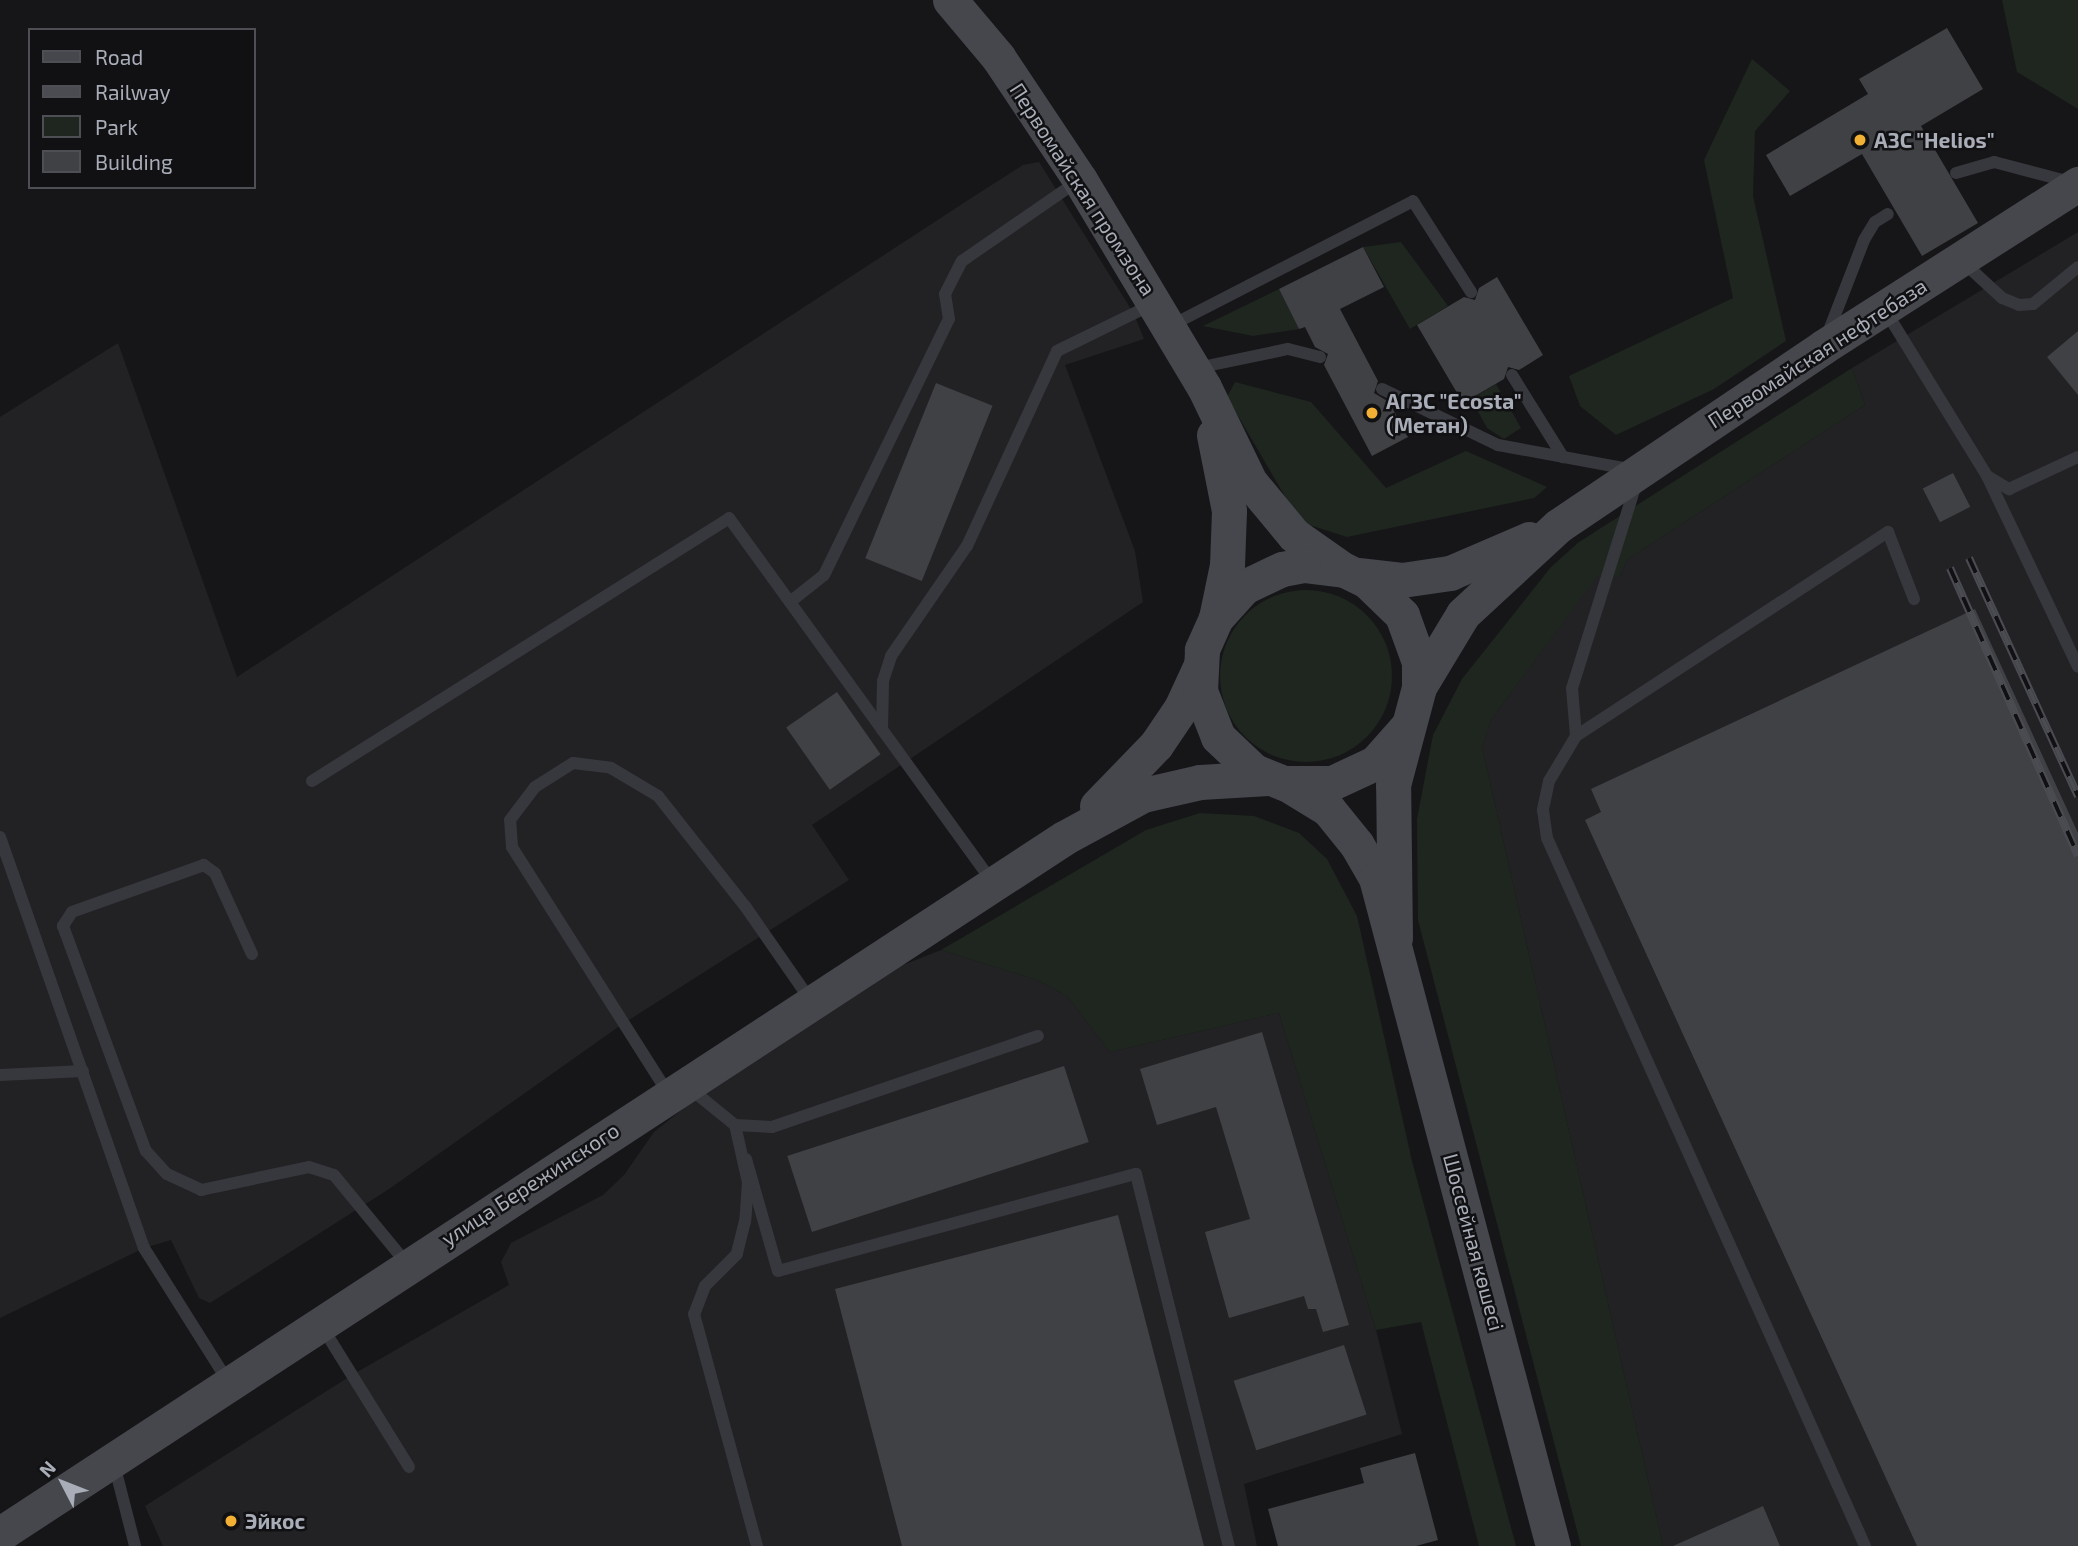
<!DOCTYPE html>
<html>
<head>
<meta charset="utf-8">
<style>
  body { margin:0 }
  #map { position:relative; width:2078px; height:1546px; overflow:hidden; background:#161618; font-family:"Exo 2",sans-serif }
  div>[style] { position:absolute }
  .built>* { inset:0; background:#222225 }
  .green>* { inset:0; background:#1e261f }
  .round { border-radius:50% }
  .building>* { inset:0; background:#404145; transform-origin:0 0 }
  .service>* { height:12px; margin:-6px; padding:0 6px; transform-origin:6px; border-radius:6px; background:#37383d }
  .secondary>* { height:35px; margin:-17.5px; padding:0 17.5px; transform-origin:17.5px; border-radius:17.5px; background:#45474d }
  .rail>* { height:8px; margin-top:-4px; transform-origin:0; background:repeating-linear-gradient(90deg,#111113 0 16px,#4a4c52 0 32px); box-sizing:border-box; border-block:2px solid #4a4c52 }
  .dots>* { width:19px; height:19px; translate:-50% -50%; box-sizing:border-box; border:4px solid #111113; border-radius:50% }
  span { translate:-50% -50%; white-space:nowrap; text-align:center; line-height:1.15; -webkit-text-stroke:5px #111113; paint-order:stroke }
  .poi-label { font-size:21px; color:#a8adb8; font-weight:700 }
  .left { translate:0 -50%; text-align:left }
  .street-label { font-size:21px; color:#a8adb8 }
  .legend { position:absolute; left:28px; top:28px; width:228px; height:161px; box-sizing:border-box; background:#111113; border:2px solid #4d4f55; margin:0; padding:9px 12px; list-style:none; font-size:21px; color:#a8adb8 }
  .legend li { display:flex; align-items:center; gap:14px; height:35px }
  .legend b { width:35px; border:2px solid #4d4f55 }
  .north { position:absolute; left:28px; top:1448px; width:70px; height:70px; -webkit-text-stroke:5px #111113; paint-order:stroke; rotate:312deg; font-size:19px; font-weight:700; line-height:28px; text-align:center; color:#a8adb8 }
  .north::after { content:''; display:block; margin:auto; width:24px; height:32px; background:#a8adb8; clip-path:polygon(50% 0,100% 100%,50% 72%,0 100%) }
</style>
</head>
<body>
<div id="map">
  <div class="built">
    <i style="clip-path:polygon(1039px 162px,1134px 314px,1144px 339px,1065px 365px,1135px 551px,1143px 602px,812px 825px,849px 880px,621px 1025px,389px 1189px,210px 1303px,199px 1298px,171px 1240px,144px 1248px,0 1318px,0 417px,118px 343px,237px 677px,979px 193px,1023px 165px)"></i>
    <i style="clip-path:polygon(2078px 232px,2078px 1546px,1663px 1546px,1482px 747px,1491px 720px,1598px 574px,1619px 578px,1628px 559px,1865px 405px,1852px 368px)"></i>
    <i style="clip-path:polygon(941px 950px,1037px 980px,1067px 996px,1110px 1052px,1279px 1013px,1376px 1330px,1402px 1434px,1244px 1484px,1257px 1546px,163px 1546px,145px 1506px,352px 1375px,509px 1285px,501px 1262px,511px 1243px,603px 1195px,624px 1175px,654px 1132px,699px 1096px,898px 967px)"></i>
  </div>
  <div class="green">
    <i style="clip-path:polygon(2002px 0,2078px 0,2078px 109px,2017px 72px)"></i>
    <i style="clip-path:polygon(1752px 59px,1790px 91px,1755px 131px,1753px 196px,1786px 341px,1714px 389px,1616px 435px,1580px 406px,1569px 376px,1733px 298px,1704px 160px)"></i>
    <i style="clip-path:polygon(1401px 242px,1448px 306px,1410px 329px,1363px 247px)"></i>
    <i style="clip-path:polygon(1279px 289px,1299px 329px,1253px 336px,1203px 326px)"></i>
    <i style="clip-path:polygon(1852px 368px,1865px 405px,1628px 559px,1619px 578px,1598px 575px,1491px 720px,1482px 747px,1663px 1546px,1581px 1546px,1418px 920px,1417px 819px,1433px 735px,1462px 679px,1551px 567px,1579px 542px)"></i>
    <i style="clip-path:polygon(1235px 382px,1311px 402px,1386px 488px,1466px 451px,1547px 487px,1534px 498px,1347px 537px,1300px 522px,1227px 397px)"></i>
    <i style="clip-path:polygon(1496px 384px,1521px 428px,1504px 439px,1487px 428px,1471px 399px)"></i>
    <i class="round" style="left:1220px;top:590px;width:172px;height:172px"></i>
    <i style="clip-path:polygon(1200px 813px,1254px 816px,1299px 833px,1327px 859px,1357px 916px,1412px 1161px,1516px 1546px,1479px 1546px,1421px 1322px,1376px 1330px,1279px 1013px,1110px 1052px,1067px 996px,1037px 980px,941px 950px,1146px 830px)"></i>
  </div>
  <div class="building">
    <i style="clip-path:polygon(1947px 28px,1983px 89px,1921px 126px,1978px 223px,1922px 256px,1862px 154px,1790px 196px,1766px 155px,1868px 94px,1859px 79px)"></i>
    <i style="clip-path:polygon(1363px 247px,1384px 287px,1340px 309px,1378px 381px,1374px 393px,1389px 402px,1408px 437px,1372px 456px,1324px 365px,1328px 354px,1315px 347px,1305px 327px,1299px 329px,1279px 289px)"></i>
    <i style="clip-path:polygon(1497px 277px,1543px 355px,1519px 370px,1508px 367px,1504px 379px,1463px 403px,1417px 325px,1464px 297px,1475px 300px,1479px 288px)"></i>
    <i style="clip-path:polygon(2078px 331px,2078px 395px,2047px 357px)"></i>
    <i style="left:936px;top:383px;width:61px;height:189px;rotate:22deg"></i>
    <i style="left:1953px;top:473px;width:38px;height:34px;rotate:63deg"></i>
    <i style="clip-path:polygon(1975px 609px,2078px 833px,2078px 1546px,1917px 1546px,1585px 820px,1601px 812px,1591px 789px)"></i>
    <i style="left:837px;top:692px;width:76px;height:62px;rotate:55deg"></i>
    <i style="clip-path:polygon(1262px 1032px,1349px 1325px,1323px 1332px,1316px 1309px,1308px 1309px,1304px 1296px,1229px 1318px,1205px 1232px,1250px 1219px,1216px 1107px,1157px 1125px,1140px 1069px)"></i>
    <i style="left:1064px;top:1066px;width:80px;height:291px;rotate:72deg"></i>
    <i style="clip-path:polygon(1118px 1215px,1204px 1546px,902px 1546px,835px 1289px)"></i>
    <i style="left:1344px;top:1345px;width:73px;height:116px;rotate:72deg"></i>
    <i style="clip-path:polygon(1415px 1453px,1438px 1540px,1416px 1546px,1278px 1546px,1268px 1509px,1364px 1483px,1360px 1468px)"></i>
    <i style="clip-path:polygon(1763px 1506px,1780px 1546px,1673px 1546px)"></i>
  </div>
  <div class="service">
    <i style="left:1956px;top:173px;width:40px;rotate:-16deg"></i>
    <i style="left:1994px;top:162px;width:79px;rotate:14.7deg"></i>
    <i style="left:1963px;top:262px;width:53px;rotate:42.7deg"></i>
    <i style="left:2002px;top:298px;width:18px;rotate:22deg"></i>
    <i style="left:2019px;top:305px;width:14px;rotate:-4deg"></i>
    <i style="left:2033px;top:304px;width:58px;rotate:-39.4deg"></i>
    <i style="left:1885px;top:310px;width:195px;rotate:58.4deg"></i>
    <i style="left:1987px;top:476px;width:26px;rotate:31deg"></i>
    <i style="left:2009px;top:489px;width:76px;rotate:-24.9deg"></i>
    <i style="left:1170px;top:326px;width:273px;rotate:-27.2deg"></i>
    <i style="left:1413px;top:201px;width:108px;rotate:57.5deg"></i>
    <i style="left:1828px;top:333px;width:100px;rotate:-68.8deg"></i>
    <i style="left:1864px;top:240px;width:21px;rotate:-59deg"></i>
    <i style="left:1875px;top:222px;width:15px;rotate:-32deg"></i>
    <i style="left:1197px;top:368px;width:93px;rotate:-11.8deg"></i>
    <i style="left:1288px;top:349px;width:33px;rotate:14deg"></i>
    <i style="left:1512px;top:375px;width:97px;rotate:58.1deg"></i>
    <i style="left:1382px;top:389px;width:129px;rotate:25.8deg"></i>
    <i style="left:1498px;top:445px;width:133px;rotate:10.4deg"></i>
    <i style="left:1988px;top:478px;width:209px;rotate:64.5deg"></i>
    <i style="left:1637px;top:481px;width:217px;rotate:107.4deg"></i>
    <i style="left:1572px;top:688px;width:48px;rotate:85.2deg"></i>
    <i style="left:1576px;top:736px;width:52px;rotate:121deg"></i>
    <i style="left:1549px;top:781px;width:30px;rotate:102deg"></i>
    <i style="left:1543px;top:810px;width:28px;rotate:82deg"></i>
    <i style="left:1547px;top:838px;width:776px;rotate:65.81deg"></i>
    <i style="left:790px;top:602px;width:43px;rotate:-38.5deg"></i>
    <i style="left:824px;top:575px;width:285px;rotate:-64deg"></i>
    <i style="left:949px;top:319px;width:25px;rotate:-99deg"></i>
    <i style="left:945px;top:294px;width:37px;rotate:-63deg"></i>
    <i style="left:962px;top:261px;width:141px;rotate:-34.6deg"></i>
    <i style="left:882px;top:730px;width:49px;rotate:-88.8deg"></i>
    <i style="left:883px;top:681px;width:26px;rotate:-72deg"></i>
    <i style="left:891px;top:656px;width:134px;rotate:-55.4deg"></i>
    <i style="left:967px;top:546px;width:215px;rotate:-65.2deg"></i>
    <i style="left:1057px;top:351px;width:105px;rotate:-26.1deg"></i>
    <i style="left:1576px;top:736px;width:373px;rotate:-33.2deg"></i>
    <i style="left:1888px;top:532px;width:72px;rotate:68.8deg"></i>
    <i style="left:312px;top:781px;width:493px;rotate:-32.2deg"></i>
    <i style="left:729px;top:518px;width:448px;rotate:54.1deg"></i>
    <i style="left:0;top:837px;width:435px;rotate:70.7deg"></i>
    <i style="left:144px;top:1248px;width:160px;rotate:57.8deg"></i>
    <i style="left:252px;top:954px;width:89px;rotate:-114.6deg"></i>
    <i style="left:215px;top:873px;width:14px;rotate:-144deg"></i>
    <i style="left:204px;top:865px;width:140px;rotate:160.4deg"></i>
    <i style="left:72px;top:912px;width:17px;rotate:123deg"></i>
    <i style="left:63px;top:926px;width:240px;rotate:69.8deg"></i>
    <i style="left:146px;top:1151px;width:31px;rotate:48deg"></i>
    <i style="left:167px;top:1174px;width:38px;rotate:25deg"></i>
    <i style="left:201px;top:1190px;width:110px;rotate:-12deg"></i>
    <i style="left:309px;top:1167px;width:26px;rotate:18deg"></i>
    <i style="left:334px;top:1175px;width:115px;rotate:50.6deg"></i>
    <i style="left:0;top:1075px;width:83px;rotate:-2.8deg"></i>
    <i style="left:687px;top:1086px;width:62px;rotate:39.1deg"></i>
    <i style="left:735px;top:1125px;width:37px;rotate:3deg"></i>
    <i style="left:772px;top:1127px;width:281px;rotate:-18.9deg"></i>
    <i style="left:668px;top:1093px;width:291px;rotate:-122.4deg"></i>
    <i style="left:512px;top:847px;width:27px;rotate:-94deg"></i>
    <i style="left:510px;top:820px;width:41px;rotate:-52.9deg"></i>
    <i style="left:535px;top:787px;width:45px;rotate:-32.3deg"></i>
    <i style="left:573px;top:763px;width:38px;rotate:7deg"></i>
    <i style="left:611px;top:768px;width:55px;rotate:30.8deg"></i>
    <i style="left:658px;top:796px;width:140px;rotate:51.7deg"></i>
    <i style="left:745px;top:906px;width:116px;rotate:55.2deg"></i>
    <i style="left:735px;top:1125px;width:58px;rotate:77.2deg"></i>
    <i style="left:748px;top:1182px;width:39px;rotate:94deg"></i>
    <i style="left:745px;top:1221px;width:34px;rotate:104deg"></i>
    <i style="left:737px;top:1254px;width:45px;rotate:135deg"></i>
    <i style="left:705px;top:1286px;width:30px;rotate:111deg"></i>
    <i style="left:694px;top:1314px;width:240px;rotate:74.8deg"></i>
    <i style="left:746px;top:1159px;width:116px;rotate:74.1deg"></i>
    <i style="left:778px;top:1271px;width:371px;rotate:-15.2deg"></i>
    <i style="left:1136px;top:1174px;width:383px;rotate:76deg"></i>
    <i style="left:321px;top:1325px;width:167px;rotate:58.2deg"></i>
    <i style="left:114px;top:1464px;width:85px;rotate:75.6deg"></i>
  </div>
  <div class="secondary">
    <i style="left:950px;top:0;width:75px;rotate:49.9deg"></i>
    <i style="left:998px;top:57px;width:148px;rotate:56.3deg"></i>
    <i style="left:1080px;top:180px;width:241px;rotate:59.1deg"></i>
    <i style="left:1204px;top:387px;width:106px;rotate:64.2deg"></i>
    <i style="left:1250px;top:482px;width:69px;rotate:50.3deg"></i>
    <i style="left:1294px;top:535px;width:57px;rotate:35.1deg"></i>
    <i style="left:1214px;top:435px;width:77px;rotate:78.8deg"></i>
    <i style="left:1229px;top:511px;width:54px;rotate:92.1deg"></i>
    <i style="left:1227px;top:565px;width:54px;rotate:101.7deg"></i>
    <i style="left:1358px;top:575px;width:44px;rotate:6.5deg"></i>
    <i style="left:1402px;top:580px;width:49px;rotate:-8.3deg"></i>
    <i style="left:1450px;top:573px;width:86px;rotate:-23.3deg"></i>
    <i style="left:1419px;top:687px;width:85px;rotate:-58.9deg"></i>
    <i style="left:1463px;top:614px;width:129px;rotate:-42.8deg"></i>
    <i style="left:1558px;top:526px;width:320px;rotate:-34deg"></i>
    <i style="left:1823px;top:347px;width:303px;rotate:-32.6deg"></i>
    <i style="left:1287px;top:784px;width:48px;rotate:31.4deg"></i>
    <i style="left:1328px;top:809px;width:46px;rotate:51.1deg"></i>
    <i style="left:1357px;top:845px;width:38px;rotate:60deg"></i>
    <i style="left:1376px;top:878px;width:691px;rotate:75.16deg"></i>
    <i style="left:1097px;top:806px;width:85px;rotate:-46deg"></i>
    <i style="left:1156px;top:745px;width:45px;rotate:-56deg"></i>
    <i style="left:1181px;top:708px;width:45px;rotate:-65.1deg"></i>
    <i style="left:1395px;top:938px;width:153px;rotate:-90.7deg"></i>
    <i style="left:1393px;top:785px;width:101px;rotate:-75.1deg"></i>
    <i style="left:1419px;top:687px;width:25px;rotate:-90deg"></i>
    <i style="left:1419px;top:662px;width:50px;rotate:-109.9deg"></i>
    <i style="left:1402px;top:615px;width:49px;rotate:-135.8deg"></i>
    <i style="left:1367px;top:581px;width:25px;rotate:-154deg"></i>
    <i style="left:1344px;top:570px;width:41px;rotate:-173deg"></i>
    <i style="left:1303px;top:565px;width:21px;rotate:169deg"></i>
    <i style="left:1282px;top:569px;width:42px;rotate:154.7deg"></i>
    <i style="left:1244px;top:587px;width:42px;rotate:132.1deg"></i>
    <i style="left:1216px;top:618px;width:35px;rotate:114deg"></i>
    <i style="left:1202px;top:650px;width:41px;rotate:92.8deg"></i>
    <i style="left:1200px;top:691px;width:49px;rotate:68.6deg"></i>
    <i style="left:1218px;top:737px;width:50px;rotate:43.4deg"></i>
    <i style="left:1254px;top:771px;width:32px;rotate:22deg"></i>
    <i style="left:1284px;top:783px;width:48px"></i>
    <i style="left:1332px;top:783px;width:47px;rotate:-24.9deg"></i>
    <i style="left:1375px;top:763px;width:48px;rotate:-48.4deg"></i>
    <i style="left:0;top:1534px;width:1271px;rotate:-33.19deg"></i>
    <i style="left:1064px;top:838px;width:90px;rotate:-28.6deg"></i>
    <i style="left:1143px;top:795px;width:58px;rotate:-12.8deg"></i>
    <i style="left:1200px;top:782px;width:68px;rotate:-3.4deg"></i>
  </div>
  <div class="rail">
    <i style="left:1969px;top:558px;width:262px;rotate:65.4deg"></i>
    <i style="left:1950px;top:568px;width:315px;rotate:66deg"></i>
  </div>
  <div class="dots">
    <i style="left:1860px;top:140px;background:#f2b134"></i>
    <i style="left:1372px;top:413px;background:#f2b134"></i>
    <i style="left:231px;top:1521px;background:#f2b134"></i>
  </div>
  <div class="poi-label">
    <span class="left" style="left:1874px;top:140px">АЗС "Helios"</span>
    <span class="left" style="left:1386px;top:413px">АГЗС "Ecosta"<br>(Метан)</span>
    <span class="left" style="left:245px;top:1521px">Эйкос</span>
  </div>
  <div class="street-label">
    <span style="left:1083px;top:189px;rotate:57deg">Первомайская промзона</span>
    <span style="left:1817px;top:353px;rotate:-33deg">Первомайская нефтебаза</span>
    <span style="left:530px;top:1184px;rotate:-33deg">улица Бережинского</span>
    <span style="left:1474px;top:1242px;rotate:75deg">Шоссейная көшесі</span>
  </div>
  <ul class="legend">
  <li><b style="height:9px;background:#45474d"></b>Road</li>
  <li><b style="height:9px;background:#4a4c52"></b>Railway</li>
  <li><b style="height:19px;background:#1e261f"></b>Park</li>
  <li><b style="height:19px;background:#404145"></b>Building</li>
  </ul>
  <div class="north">N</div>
</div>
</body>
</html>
